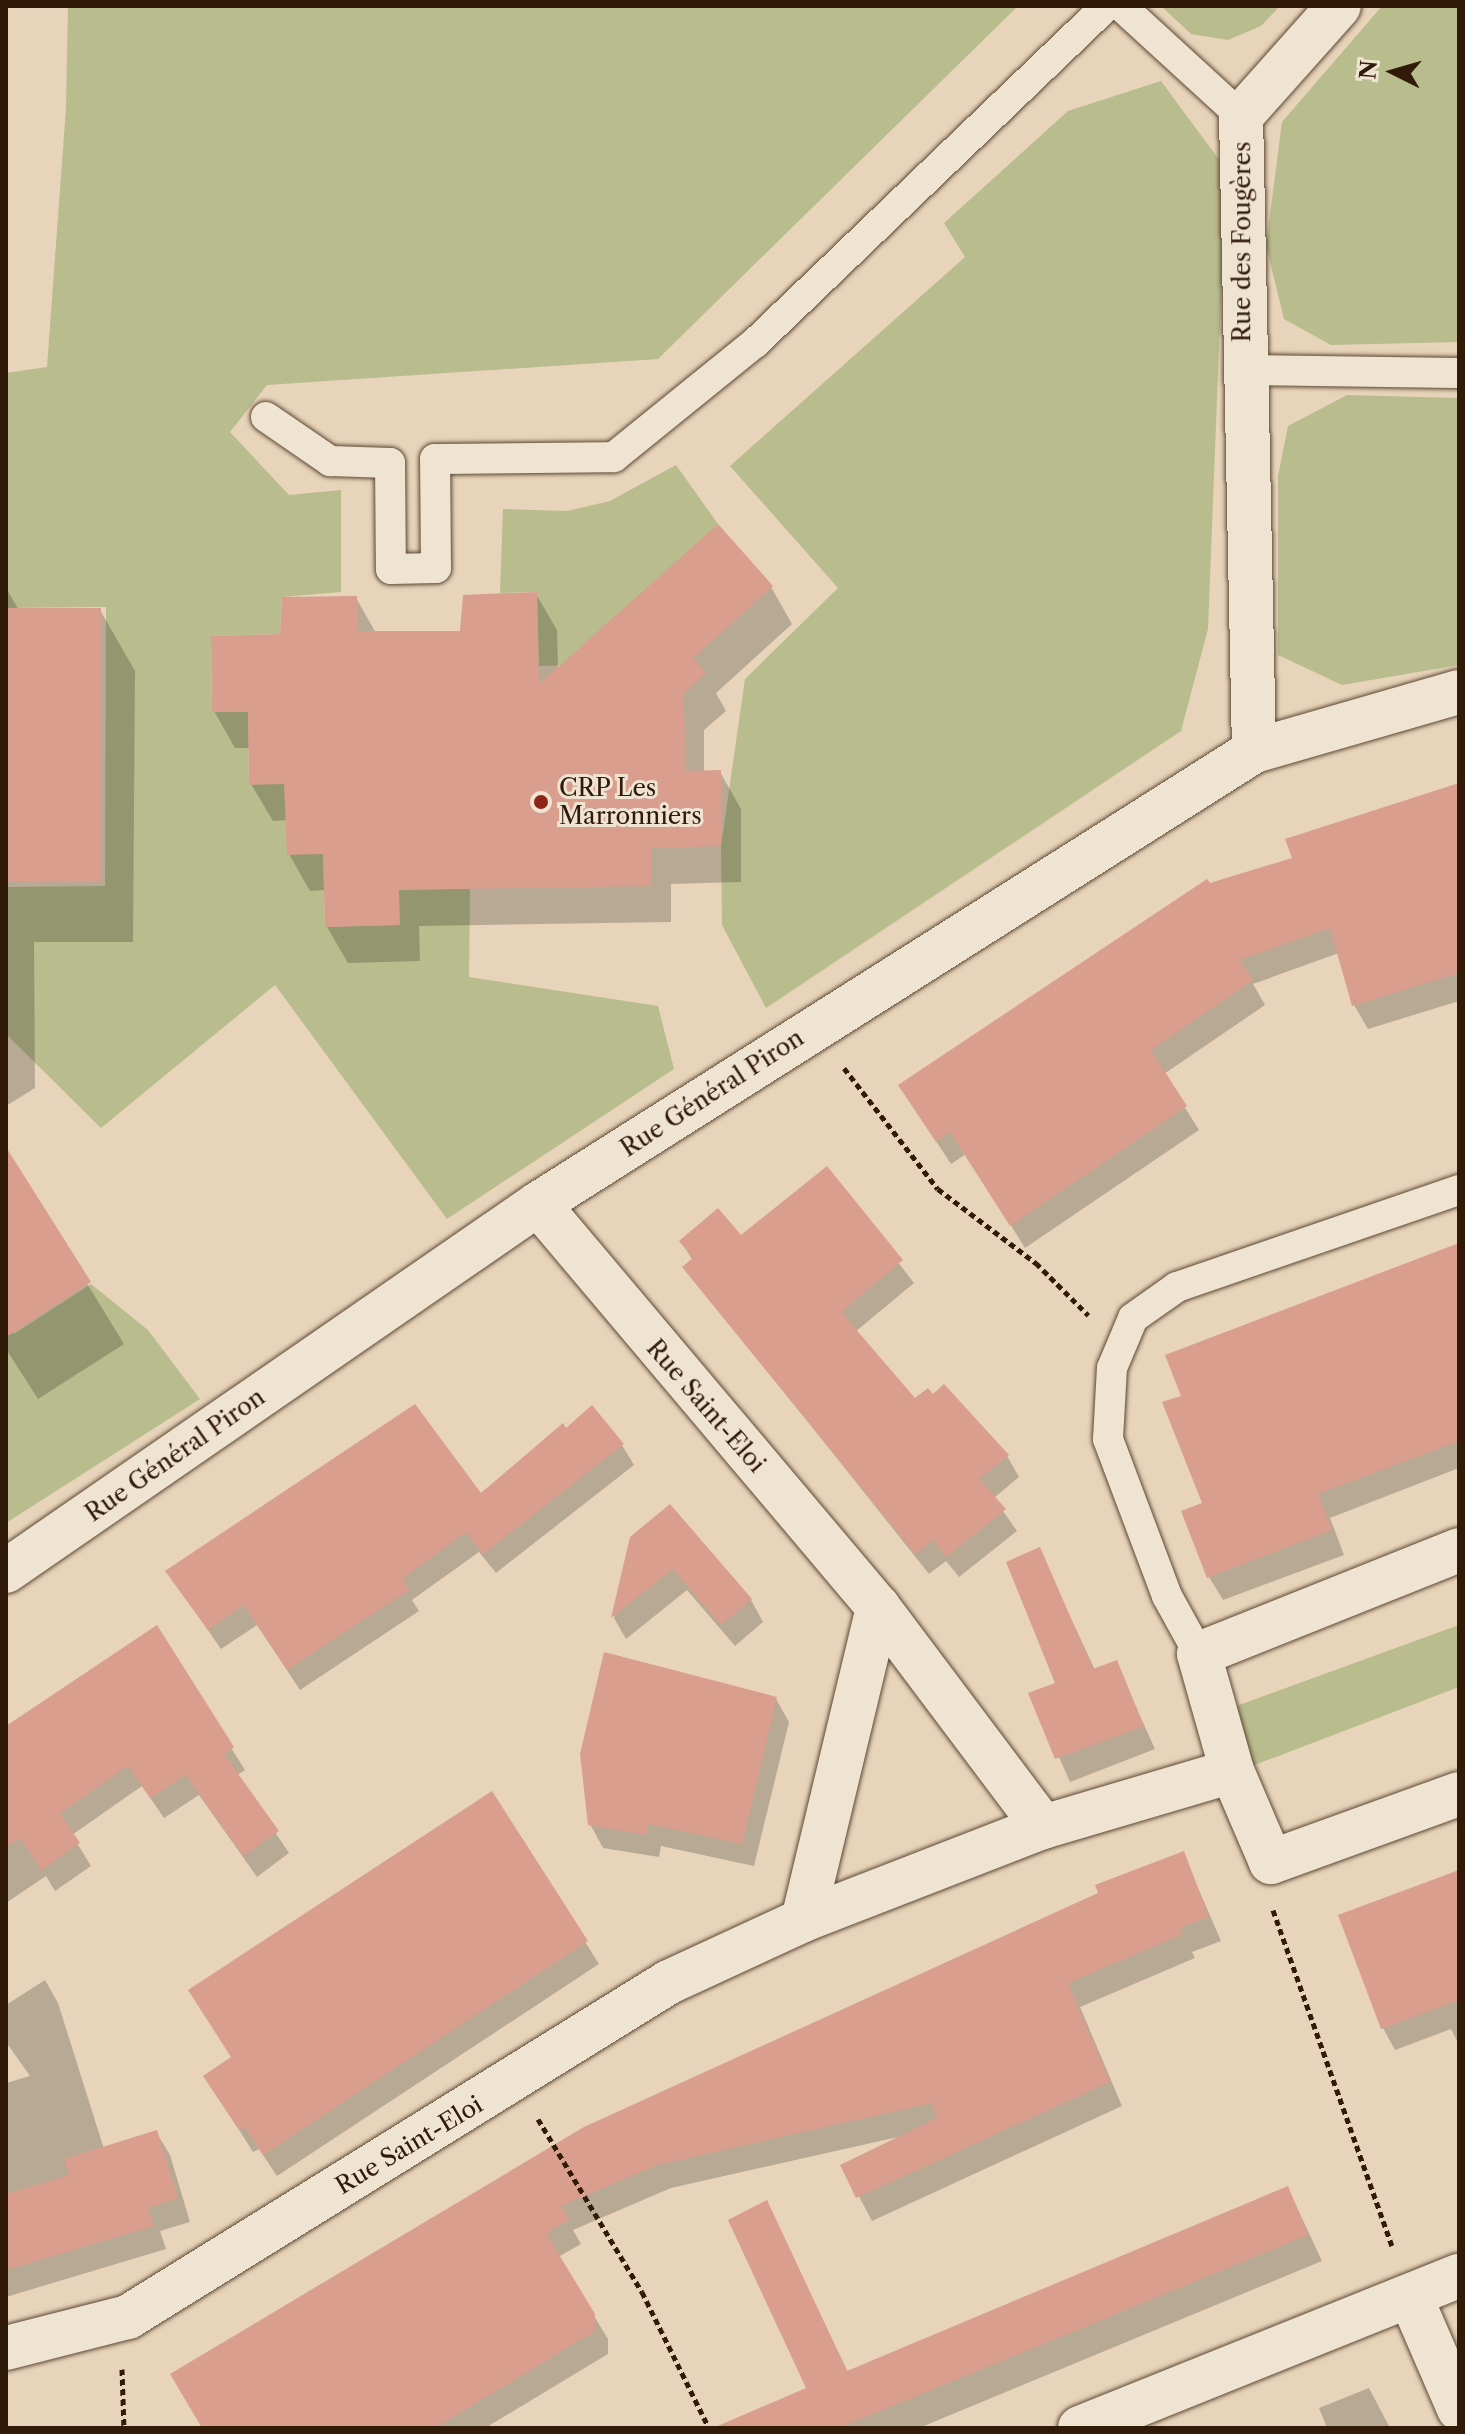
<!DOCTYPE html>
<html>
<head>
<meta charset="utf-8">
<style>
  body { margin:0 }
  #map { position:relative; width:1465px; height:2434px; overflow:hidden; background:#e7d4ba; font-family:"Libre Caslon Text",serif }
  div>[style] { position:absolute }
  .green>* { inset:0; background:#b9bc8d }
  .shadow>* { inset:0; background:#0003 }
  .building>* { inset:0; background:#d99e8d; transform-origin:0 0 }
  .path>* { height:5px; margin-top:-2.5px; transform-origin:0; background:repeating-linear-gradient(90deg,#311a08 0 6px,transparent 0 10px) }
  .roads { filter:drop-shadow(0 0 2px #5e4834) drop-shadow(0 0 2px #5e4834) }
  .lane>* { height:30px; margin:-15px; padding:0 15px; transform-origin:15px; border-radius:15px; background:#efe3d2 }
  .street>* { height:44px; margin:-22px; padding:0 22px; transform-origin:22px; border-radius:22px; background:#efe3d2 }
  .secondary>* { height:44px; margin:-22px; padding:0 22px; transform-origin:22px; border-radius:22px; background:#efe3d2 }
  .dots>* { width:22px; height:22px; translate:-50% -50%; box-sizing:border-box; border:4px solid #efe3d2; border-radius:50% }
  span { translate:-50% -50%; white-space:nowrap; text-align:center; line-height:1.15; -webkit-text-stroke:6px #efe3d2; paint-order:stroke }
  .street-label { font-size:24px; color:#311a08 }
  .poi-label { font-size:24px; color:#311a08 }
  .left { translate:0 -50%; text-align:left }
  .frame { position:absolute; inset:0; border:8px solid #311a08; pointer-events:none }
  .north { position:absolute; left:1353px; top:32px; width:80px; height:80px; -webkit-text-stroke:6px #efe3d2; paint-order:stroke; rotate:275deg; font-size:22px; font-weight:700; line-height:32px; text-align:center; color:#311a08 }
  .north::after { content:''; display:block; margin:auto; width:28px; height:36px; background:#311a08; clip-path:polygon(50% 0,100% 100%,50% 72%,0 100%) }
</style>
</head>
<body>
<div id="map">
  <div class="green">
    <i style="clip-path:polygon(68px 6px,1018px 6px,658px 359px,267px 385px,230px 432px,289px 495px,341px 490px,341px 592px,282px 597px,280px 634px,211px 636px,212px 711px,248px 712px,249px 784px,284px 784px,323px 854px,325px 927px,399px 925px,399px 890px,470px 888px,469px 977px,658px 1006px,674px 1069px,447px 1219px,275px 985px,101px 1128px,6px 1034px,6px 887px,105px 886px,106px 607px,6px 608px,6px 373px,47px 367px,66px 108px)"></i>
    <i style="clip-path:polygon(1161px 6px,1280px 6px,1261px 26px,1228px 40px,1191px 34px)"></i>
    <i style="clip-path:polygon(1382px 6px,1459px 6px,1459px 342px,1331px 345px,1284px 319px,1266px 245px,1282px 122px)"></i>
    <i style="clip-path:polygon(1161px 81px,1226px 169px,1208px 629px,1181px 731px,766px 1008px,722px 925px,721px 846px,745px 679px,838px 588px,730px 466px,965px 257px,944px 223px,1068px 111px)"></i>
    <i style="clip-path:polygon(1347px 395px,1459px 398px,1459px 665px,1342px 685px,1278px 655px,1278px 476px,1288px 426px)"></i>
    <i style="clip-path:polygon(676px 465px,718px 524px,574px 665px,539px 666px,537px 592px,500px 593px,503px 509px,567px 511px,610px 501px)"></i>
    <i style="clip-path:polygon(91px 1284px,148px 1330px,200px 1399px,6px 1523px,6px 1323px,14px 1334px)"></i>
    <i style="clip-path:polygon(1459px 1625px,1459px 1687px,1252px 1766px,1231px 1708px)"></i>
  </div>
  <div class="shadow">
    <i style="clip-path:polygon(771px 587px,792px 624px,716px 693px,726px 711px,704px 730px,704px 772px,720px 772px,741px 809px,741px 882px,671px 884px,671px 922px,419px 926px,420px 961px,348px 963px,327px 927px,326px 890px,310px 891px,289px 854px,288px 820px,273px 821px,251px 784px,251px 748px,235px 748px,214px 711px,282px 636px,356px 598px,376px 633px,462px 633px,536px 594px,557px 630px,558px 669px)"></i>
    <i style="clip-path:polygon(6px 588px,20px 612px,100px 610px,135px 671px,133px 942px,34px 942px,35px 1088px,6px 1106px)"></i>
    <i style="clip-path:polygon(1459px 786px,1459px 1001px,1368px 1029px,1354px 1005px,1339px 953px,1253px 984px,1265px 1005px,1164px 1074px,1199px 1130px,1025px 1248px,966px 1154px,951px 1164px,915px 1109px,1209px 885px,1294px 859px)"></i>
    <i style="clip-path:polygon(6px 1151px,124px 1344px,38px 1399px,6px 1349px)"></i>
    <i style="clip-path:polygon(826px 1169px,914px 1283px,855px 1332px,915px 1401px,1007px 1456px,1019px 1477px,994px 1498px,1017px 1531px,959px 1577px,946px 1561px,929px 1574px,685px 1267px,693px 1261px,681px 1241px,741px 1237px)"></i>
    <i style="clip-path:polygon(1459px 1245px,1459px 1468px,1330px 1518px,1344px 1555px,1223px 1600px,1209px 1577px,1204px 1504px,1184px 1397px)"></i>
    <i style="clip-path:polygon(622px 1445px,634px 1465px,496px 1573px,479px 1552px,412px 1600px,419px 1611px,300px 1690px,257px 1625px,221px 1649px,167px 1571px,481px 1496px)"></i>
    <i style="clip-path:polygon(632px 1538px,751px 1600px,763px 1622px,735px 1646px,687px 1590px,626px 1639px,614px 1618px)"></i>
    <i style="clip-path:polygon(1039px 1550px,1095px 1670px,1116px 1663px,1155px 1749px,1070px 1782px,1031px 1694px,1058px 1684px)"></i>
    <i style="clip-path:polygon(156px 1628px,245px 1770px,237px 1775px,289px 1853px,257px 1877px,199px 1795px,164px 1818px,142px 1786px,72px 1835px,91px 1866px,55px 1891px,46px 1876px,6px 1903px,6px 1727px)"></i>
    <i style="clip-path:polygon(776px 1699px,789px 1722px,754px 1866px,661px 1846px,659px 1857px,603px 1848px,590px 1824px)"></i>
    <i style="clip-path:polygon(492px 1793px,599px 1964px,277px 2176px,259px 2149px,253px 2152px,219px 2098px,232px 2057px)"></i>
    <i style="clip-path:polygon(1183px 1853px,1221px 1941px,1192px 1952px,1195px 1958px,1080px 2007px,1122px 2106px,872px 2221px,843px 2166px,898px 2137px,671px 2188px,573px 2230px,581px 2244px,558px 2257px,608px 2339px,608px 2354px,485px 2428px,261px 2428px,222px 2346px)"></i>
    <i style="clip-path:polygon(1459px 1872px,1459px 2045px,1451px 2029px,1395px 2050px,1383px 2028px)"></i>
    <i style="clip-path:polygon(45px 1980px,58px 2003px,104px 2149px,156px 2132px,170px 2155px,190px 2222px,160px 2231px,166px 2249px,6px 2297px,6px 2083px,30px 2076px,6px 2042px,6px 2005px)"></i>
    <i style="clip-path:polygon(1288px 2188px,1322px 2261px,919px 2428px,788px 2428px,808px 2389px,766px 2203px,848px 2372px)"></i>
    <i style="clip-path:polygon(1369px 2388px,1390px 2428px,1327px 2428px,1319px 2408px)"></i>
  </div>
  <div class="building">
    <i style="clip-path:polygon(718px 524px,773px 586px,693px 658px,706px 673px,684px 693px,685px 771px,721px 770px,721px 846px,651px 848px,651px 886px,399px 890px,400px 925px,325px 927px,323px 854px,287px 855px,284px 784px,249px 785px,248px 712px,212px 712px,211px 636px,280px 634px,282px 597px,357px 596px,358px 631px,460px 631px,463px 595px,537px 592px,539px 684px)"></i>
    <i style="left:101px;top:608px;width:274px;height:95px;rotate:90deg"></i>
    <i style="clip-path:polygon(1459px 783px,1459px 973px,1352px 1006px,1330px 928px,1239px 960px,1253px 980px,1151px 1050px,1187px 1106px,1010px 1226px,950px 1132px,936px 1142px,898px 1085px,1207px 879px,1210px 883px,1292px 858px,1285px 839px)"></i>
    <i style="clip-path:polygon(6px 1147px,91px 1282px,6px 1337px)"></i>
    <i style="clip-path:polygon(827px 1166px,903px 1260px,841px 1312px,915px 1398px,928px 1388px,933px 1394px,944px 1384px,1009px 1455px,979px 1479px,1006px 1509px,946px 1557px,933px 1540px,915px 1554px,682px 1267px,693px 1258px,679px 1241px,718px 1208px,741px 1235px)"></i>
    <i style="clip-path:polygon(1459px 1243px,1459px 1441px,1318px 1494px,1332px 1530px,1207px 1578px,1181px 1511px,1202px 1503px,1162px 1402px,1181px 1396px,1165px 1355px)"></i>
    <i style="clip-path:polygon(415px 1404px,481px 1493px,563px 1423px,566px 1428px,592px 1405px,624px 1444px,483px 1554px,466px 1532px,402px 1579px,409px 1590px,287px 1670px,244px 1605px,208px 1630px,165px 1571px)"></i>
    <i style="clip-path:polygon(670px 1504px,752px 1599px,721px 1625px,673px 1569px,611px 1618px,630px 1537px)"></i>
    <i style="clip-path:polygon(1040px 1547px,1093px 1669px,1117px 1660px,1144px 1726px,1055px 1759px,1028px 1693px,1055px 1683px,1006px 1562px)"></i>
    <i style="clip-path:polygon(157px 1625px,234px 1747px,224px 1754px,279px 1831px,243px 1856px,186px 1775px,150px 1798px,128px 1766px,60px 1813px,80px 1843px,41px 1870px,20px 1838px,6px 1847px,6px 1726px)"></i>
    <i style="clip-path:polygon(604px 1652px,777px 1697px,742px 1844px,649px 1824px,646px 1835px,588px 1825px,580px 1754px)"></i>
    <i style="clip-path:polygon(492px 1791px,588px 1941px,263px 2155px,245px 2127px,239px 2130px,203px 2076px,231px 2057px,188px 1990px)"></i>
    <i style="clip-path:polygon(1184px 1851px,1209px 1917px,1180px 1928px,1183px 1934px,1068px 1983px,1110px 2082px,856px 2198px,840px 2165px,937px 2118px,932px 2103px,657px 2165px,561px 2206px,569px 2220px,546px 2233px,595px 2314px,595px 2331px,435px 2428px,202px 2428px,170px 2374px,584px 2127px,1098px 1893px,1095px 1885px)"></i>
    <i style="clip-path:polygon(1459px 1870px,1459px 2000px,1381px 2029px,1338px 1915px)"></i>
    <i style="clip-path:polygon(157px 2130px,178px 2198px,148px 2208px,154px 2226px,6px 2270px,6px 2194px,69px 2175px,64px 2159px)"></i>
    <i style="clip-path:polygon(1288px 2186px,1308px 2235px,839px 2428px,713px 2428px,806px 2388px,728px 2220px,767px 2200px,847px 2371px)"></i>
  </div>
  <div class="path">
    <i style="left:844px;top:1068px;width:153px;rotate:52.2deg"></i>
    <i style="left:938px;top:1189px;width:123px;rotate:37.1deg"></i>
    <i style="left:1036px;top:1263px;width:74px;rotate:45deg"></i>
    <i style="left:1273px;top:1910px;width:359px;rotate:70.5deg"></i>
    <i style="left:538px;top:2119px;width:202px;rotate:59deg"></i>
    <i style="left:642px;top:2292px;width:152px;rotate:63.8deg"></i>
    <i style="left:122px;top:2369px;width:59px;rotate:88.1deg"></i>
  </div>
  <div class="roads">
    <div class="lane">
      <i style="left:1121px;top:6px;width:163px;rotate:42.5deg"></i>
      <i style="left:1243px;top:370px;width:216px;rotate:0.8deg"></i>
      <i style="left:266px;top:417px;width:78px;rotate:34.5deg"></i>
      <i style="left:330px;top:461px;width:60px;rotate:1.9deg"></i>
      <i style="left:390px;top:463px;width:106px;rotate:89.5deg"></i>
      <i style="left:391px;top:569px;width:45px;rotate:-1.3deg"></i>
      <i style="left:436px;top:568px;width:109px;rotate:-90.5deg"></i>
      <i style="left:435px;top:459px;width:179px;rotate:-0.6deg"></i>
      <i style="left:614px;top:457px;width:181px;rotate:-39deg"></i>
      <i style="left:755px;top:343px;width:487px;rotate:-43.8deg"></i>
      <i style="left:1199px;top:1654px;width:66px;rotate:-118.9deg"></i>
      <i style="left:1167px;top:1596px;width:168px;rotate:-110.6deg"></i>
      <i style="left:1108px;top:1439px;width:71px;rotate:-86.8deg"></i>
      <i style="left:1112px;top:1368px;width:54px;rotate:-67.2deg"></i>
      <i style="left:1133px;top:1318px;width:54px;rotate:-35.2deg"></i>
      <i style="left:1177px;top:1287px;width:298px;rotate:-19deg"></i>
    </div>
    <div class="street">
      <i style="left:1254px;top:751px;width:635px;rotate:-91.17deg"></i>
      <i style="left:1241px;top:116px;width:147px;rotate:-48.3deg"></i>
      <i style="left:538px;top:1204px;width:527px;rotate:49.85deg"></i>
      <i style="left:878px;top:1607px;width:275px;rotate:53.1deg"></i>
      <i style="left:1459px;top:1550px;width:280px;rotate:158.2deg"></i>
      <i style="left:1199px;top:1654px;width:122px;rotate:74.2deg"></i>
      <i style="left:1232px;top:1771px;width:99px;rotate:66.8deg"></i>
      <i style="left:1271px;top:1862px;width:200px;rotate:-19.9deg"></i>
      <i style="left:803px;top:1920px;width:322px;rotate:-76.5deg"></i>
      <i style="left:1411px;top:2298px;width:121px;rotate:66.6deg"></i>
      <i style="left:6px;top:2348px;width:126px;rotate:-14.3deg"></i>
      <i style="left:128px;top:2317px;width:636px;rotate:-31.77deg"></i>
      <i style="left:669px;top:1982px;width:148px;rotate:-24.8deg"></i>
      <i style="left:803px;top:1920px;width:257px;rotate:-21.2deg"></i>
      <i style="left:1043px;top:1827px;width:197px;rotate:-16.5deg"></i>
      <i style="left:1080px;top:2428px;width:408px;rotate:-21.9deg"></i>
    </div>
    <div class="secondary">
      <i style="left:6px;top:1571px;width:646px;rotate:-34.6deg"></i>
      <i style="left:538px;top:1204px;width:847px;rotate:-32.32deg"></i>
      <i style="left:1254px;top:751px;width:213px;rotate:-16.1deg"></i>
    </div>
  </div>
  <div class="dots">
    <i style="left:541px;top:802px;background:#8f2418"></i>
  </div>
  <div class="street-label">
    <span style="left:1242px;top:242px;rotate:-90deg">Rue des Fougères</span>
    <span style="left:712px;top:1093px;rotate:-33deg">Rue Général Piron</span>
    <span style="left:706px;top:1406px;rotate:49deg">Rue Saint-Eloi</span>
    <span style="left:175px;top:1455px;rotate:-35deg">Rue Général Piron</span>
    <span style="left:409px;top:2145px;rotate:-31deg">Rue Saint-Eloi</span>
  </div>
  <div class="poi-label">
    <span class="left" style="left:559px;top:802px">CRP Les<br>Marronniers</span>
  </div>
  <div class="frame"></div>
  <div class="north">N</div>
</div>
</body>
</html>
